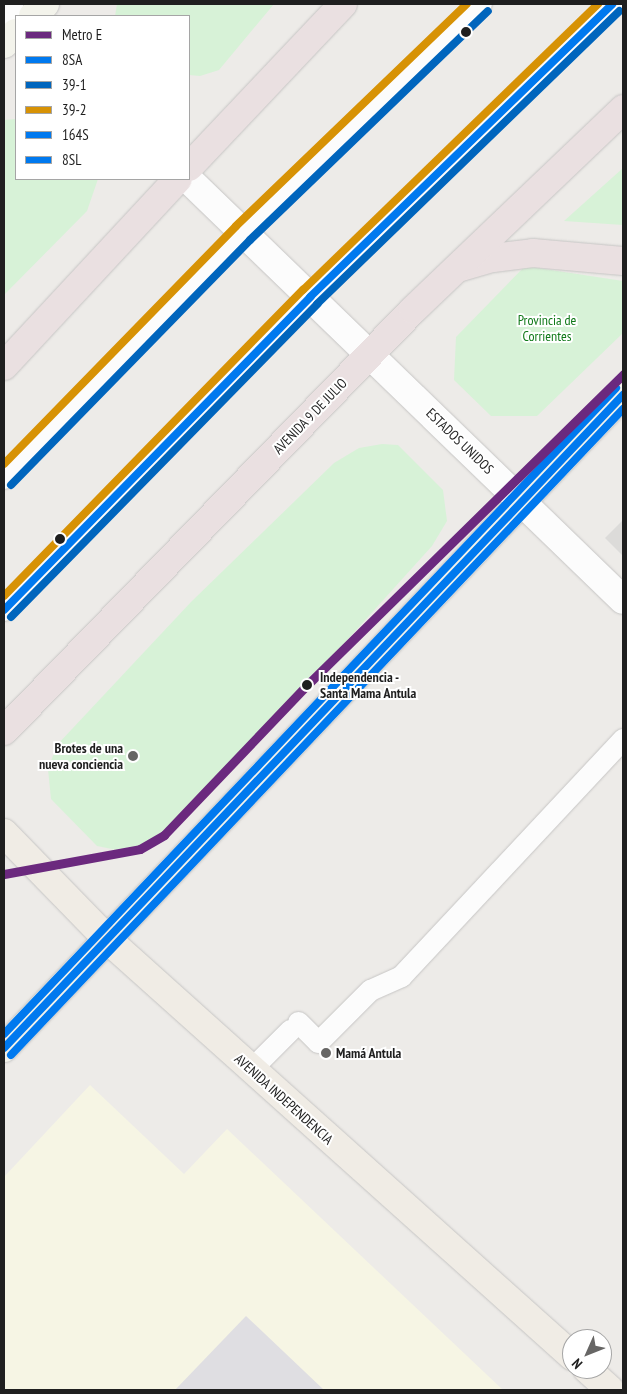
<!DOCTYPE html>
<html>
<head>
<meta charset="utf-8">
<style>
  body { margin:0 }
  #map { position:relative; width:627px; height:1394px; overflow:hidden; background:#edebe8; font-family:"PT Sans Narrow",sans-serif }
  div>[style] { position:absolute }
  .residential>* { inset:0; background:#dcdbd9 }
  .education>* { inset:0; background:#f6f5e4 }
  .park>* { inset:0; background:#d7f2d7 }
  .plaza>* { inset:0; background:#dfdee2 }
  .roads { filter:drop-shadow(0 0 1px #c6c5c4) drop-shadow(0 0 1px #c6c5c4) }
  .lane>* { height:21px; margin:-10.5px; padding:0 10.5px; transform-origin:10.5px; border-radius:10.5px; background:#fcfcfc }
  .street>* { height:28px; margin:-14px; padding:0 14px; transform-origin:14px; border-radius:14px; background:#fcfcfc }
  .secondary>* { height:28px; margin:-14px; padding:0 14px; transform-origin:14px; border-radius:14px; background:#f3f3eb }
  .primary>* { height:28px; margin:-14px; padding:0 14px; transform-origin:14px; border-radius:14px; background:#f0ece5 }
  .highway>* { height:28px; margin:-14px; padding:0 14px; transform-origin:14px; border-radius:14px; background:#eae0e1 }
  .bus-1>* { height:8px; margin:-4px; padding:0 4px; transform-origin:4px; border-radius:4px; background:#0079ef }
  .bus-2>* { height:8px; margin:-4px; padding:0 4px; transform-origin:4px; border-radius:4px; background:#0065bd }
  .bus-3>* { height:8px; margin:-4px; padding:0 4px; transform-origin:4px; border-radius:4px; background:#d79205 }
  .bus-4>* { height:8px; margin:-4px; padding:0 4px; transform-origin:4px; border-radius:4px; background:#0079ef }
  .bus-5>* { height:8px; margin:-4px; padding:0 4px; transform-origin:4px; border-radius:4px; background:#0079ef }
  .metro-1>* { height:9px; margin:-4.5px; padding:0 4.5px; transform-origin:4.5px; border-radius:4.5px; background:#6b297e }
  .dots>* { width:14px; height:14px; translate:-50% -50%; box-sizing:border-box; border:2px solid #fff; border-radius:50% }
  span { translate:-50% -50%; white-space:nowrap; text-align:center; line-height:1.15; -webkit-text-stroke:4px #fff; paint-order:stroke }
  .park-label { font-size:14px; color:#107919 }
  .street-label { font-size:14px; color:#1f1f1f }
  .stop-label { font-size:14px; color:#1f1f1f; font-weight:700 }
  .left { translate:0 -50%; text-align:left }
  .poi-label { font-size:14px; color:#1f1f1f; font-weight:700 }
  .right { translate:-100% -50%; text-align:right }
  .frame { position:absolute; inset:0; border:5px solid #1f1f1f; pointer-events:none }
  .legend { position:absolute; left:15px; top:15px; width:175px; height:165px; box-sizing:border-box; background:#fff; border:1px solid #a5a5a5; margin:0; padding:6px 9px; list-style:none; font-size:15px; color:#1f1f1f }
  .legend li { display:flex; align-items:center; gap:10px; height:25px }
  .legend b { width:25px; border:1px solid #a5a5a5 }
  .north { position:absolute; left:562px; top:1329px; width:50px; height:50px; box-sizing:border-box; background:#fff; border:1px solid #a5a5a5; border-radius:50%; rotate:226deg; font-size:14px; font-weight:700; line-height:20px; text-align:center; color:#1f1f1f }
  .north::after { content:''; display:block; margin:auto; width:18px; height:22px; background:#676665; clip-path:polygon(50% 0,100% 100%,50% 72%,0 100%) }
</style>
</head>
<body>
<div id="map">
  <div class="residential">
    <i style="clip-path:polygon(623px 520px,623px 556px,605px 538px)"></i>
  </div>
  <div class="education">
    <i style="clip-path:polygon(90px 1085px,184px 1174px,227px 1129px,503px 1390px,4px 1390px,4px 1177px)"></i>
  </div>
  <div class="park">
    <i style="clip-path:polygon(117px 4px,274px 4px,219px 70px,200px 76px,189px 75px,189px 16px,115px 16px)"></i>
    <i style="clip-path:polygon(16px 119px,16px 179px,98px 179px,87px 211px,4px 295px,4px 120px)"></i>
    <i style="clip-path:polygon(623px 168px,623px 225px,564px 221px)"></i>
    <i style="clip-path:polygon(525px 266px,623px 281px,623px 333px,537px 416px,491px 416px,454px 380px,456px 337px)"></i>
    <i style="clip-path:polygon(382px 444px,398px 445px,443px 490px,447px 521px,432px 546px,293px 700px,162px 834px,127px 852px,97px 846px,51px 799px,48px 769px,57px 745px,191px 602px,334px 463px,359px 448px)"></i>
  </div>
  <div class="plaza">
    <i style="clip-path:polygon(246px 1316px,324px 1390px,175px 1390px)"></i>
  </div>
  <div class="roads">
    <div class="lane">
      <i style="left:4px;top:478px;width:342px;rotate:-45.7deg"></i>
      <i style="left:243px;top:233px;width:330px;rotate:-43.9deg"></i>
      <i style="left:4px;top:610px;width:438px;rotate:-45.6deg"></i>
      <i style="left:310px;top:297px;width:421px;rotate:-44.1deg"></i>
      <i style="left:298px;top:1022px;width:28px;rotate:45deg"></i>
      <i style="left:318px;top:1042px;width:74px;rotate:-45deg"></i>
      <i style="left:370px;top:990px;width:34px;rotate:-24deg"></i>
      <i style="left:401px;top:976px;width:325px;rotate:-46.9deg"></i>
      <i style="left:251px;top:1069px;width:55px;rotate:-45deg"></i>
    </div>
    <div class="street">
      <i style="left:4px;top:6px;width:17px;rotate:45deg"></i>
      <i style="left:188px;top:179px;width:605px;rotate:44.06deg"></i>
    </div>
    <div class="secondary">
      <i style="left:33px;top:16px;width:17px;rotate:-45deg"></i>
      <i style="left:4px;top:44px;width:16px;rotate:-43deg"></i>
      <i style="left:4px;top:1048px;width:900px;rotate:-46.53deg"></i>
    </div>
    <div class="primary">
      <i style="left:4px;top:833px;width:148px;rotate:45.8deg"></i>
      <i style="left:107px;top:939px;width:625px;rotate:41.88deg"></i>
      <i style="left:587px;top:1369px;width:31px;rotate:42deg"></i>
    </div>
    <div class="highway">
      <i style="left:189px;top:167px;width:224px;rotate:-46.6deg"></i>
      <i style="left:461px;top:267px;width:33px;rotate:-16deg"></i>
      <i style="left:493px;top:258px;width:40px;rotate:-7.1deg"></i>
      <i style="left:533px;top:253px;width:90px;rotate:5.1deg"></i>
      <i style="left:4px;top:366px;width:255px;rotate:-47.1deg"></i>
      <i style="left:4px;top:731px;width:587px;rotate:-45.83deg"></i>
      <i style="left:413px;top:310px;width:291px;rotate:-43.7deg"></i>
    </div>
  </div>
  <div class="bus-1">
    <i style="left:4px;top:610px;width:438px;rotate:-45.6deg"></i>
    <i style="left:310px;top:297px;width:421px;rotate:-44.1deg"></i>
    <i style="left:4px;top:1048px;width:900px;rotate:-46.53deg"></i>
  </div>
  <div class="bus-2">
    <i style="left:11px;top:485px;width:342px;rotate:-45.7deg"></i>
    <i style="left:250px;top:240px;width:330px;rotate:-43.9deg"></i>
    <i style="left:11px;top:617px;width:438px;rotate:-45.6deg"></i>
    <i style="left:317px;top:304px;width:421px;rotate:-44.1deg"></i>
  </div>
  <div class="bus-3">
    <i style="left:4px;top:464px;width:332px;rotate:-45.7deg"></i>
    <i style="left:236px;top:226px;width:320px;rotate:-43.9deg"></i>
    <i style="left:4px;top:596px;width:428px;rotate:-45.7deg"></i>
    <i style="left:303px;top:290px;width:411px;rotate:-44.1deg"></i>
  </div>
  <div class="bus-4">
    <i style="left:11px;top:1055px;width:890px;rotate:-46.55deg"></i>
  </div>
  <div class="bus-5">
    <i style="left:4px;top:1034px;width:890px;rotate:-46.55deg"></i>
  </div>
  <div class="metro-1">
    <i style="left:4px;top:874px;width:138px;rotate:-10.4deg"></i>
    <i style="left:140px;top:849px;width:28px;rotate:-30deg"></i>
    <i style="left:164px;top:835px;width:206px;rotate:-46.4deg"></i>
    <i style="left:306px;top:686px;width:445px;rotate:-44.5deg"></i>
  </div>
  <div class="dots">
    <i style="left:466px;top:32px;background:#1f1f1f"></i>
    <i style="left:60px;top:539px;background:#1f1f1f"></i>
    <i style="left:307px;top:685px;background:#1f1f1f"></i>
    <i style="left:133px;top:756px;background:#676665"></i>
    <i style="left:326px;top:1053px;background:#676665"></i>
  </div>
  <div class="park-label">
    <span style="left:547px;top:328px">Provincia de<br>Corrientes</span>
  </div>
  <div class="street-label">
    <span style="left:310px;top:416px;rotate:-46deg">AVENIDA 9 DE JULIO</span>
    <span style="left:460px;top:441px;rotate:44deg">ESTADOS UNIDOS</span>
    <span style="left:284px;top:1099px;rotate:42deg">AVENIDA INDEPENDENCIA</span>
  </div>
  <div class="stop-label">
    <span class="left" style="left:320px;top:685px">Independencia -<br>Santa Mama Antula</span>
  </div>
  <div class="poi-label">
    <span class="right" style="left:123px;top:756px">Brotes de una<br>nueva conciencia</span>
    <span class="left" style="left:336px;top:1053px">Mamá Antula</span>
  </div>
  <div class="frame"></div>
  <ul class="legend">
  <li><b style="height:6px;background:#6b297e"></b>Metro E</li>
  <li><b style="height:6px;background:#0079ef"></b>8SA</li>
  <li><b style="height:6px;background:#0065bd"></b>39-1</li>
  <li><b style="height:6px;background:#d79205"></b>39-2</li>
  <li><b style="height:6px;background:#0079ef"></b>164S</li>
  <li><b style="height:6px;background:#0079ef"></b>8SL</li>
  </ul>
  <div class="north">N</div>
</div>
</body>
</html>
